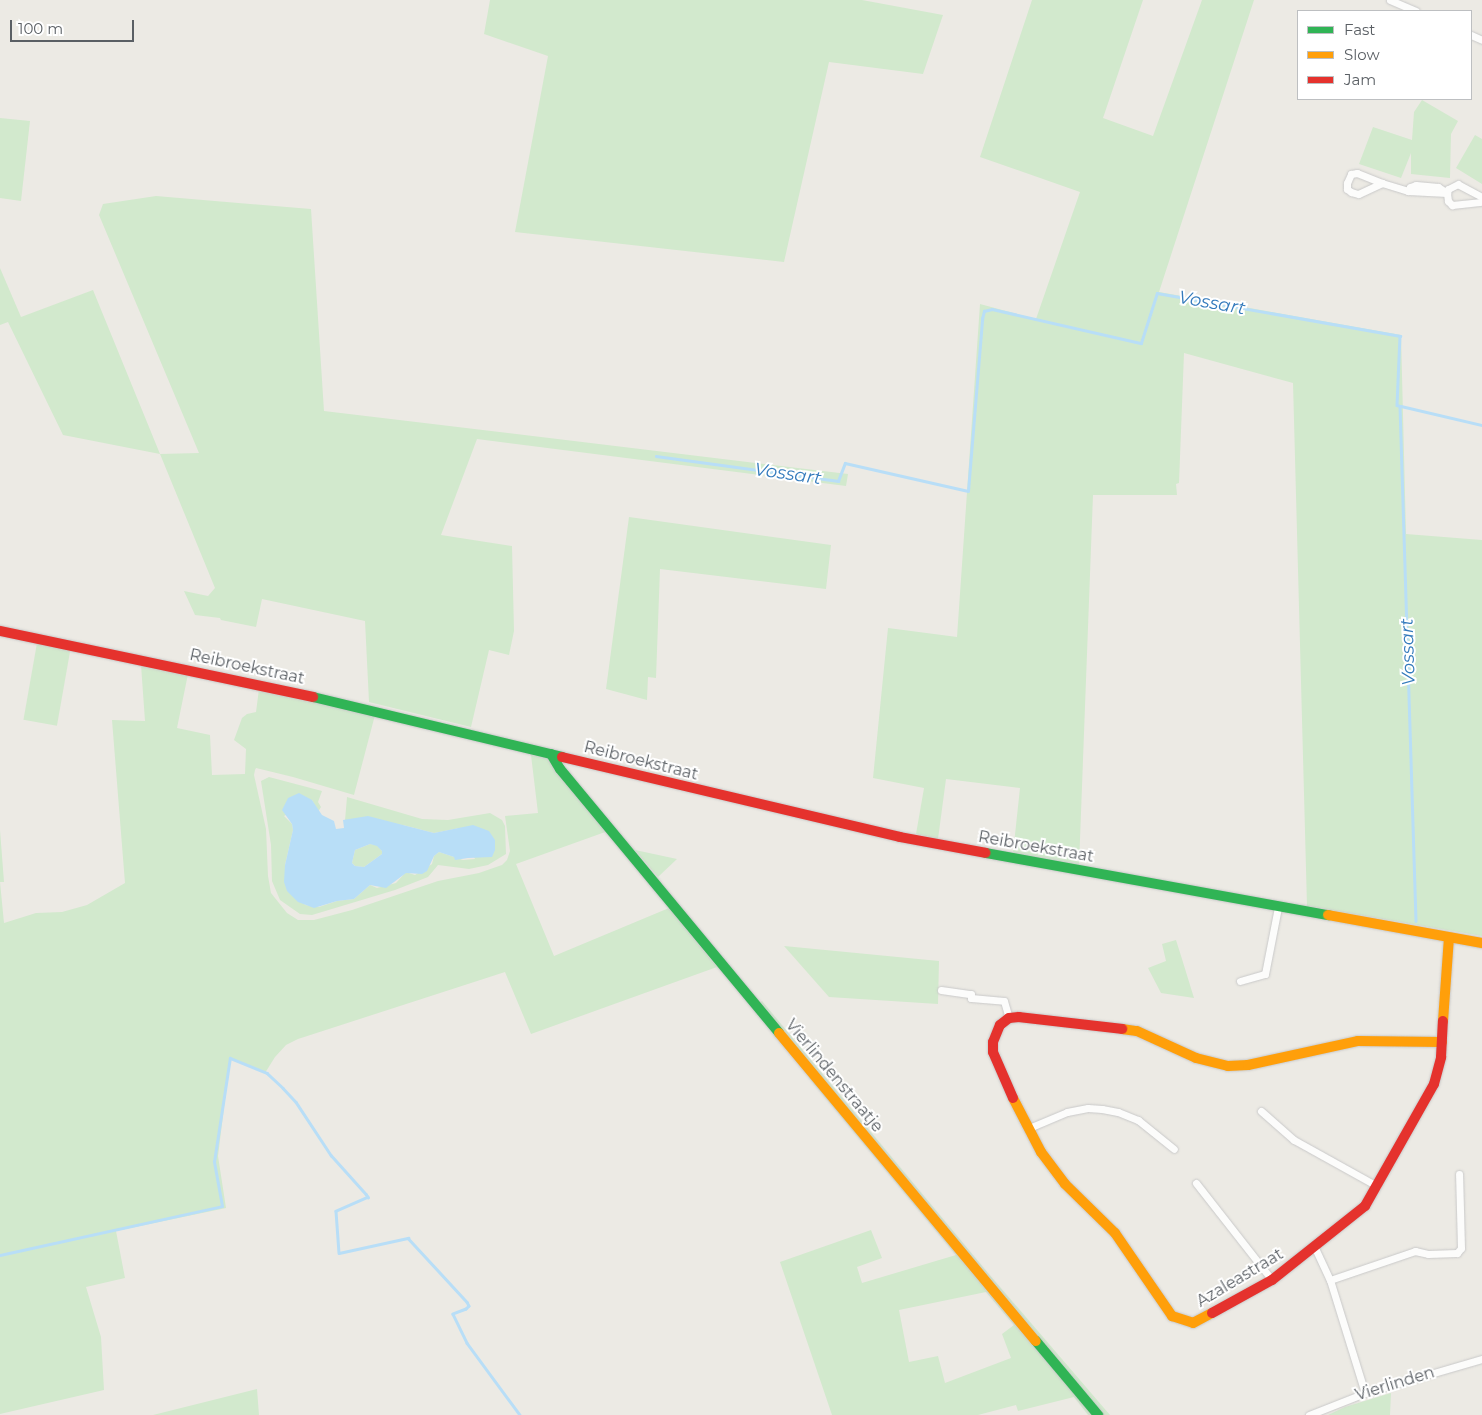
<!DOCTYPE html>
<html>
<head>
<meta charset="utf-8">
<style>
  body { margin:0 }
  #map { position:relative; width:1482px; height:1415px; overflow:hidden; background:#eceae4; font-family:Montserrat,sans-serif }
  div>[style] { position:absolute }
  .green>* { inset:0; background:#d2e9cd; transform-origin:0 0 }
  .water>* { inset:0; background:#b8def7 }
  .stream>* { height:2.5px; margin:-1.25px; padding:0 1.25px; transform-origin:1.25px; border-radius:1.25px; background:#b8def7 }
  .roads { filter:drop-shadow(0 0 1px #c9c9c9) drop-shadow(0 0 1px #c9c9c9) }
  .street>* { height:7px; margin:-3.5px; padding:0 3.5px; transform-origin:3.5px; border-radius:3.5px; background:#fcfcfb }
  .fast>* { height:10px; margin:-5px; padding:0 5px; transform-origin:5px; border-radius:5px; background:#30b455 }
  .slow>* { height:10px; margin:-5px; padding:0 5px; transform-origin:5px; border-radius:5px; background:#ff9f0a }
  .jam>* { height:10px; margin:-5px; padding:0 5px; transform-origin:5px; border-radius:5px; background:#e5322d }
  span { translate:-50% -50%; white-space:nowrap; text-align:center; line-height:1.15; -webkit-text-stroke:4px #fff; paint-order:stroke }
  .street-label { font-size:16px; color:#5a5f64 }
  .water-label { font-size:18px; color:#337abc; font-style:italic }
  .legend { position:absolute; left:1297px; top:10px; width:175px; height:90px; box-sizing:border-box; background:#fff; border:1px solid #bdbfc1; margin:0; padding:6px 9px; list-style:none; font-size:15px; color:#5a5f64 }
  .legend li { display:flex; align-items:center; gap:10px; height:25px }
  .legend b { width:25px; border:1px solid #bdbfc1 }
  .scale { position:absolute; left:10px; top:20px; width:124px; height:22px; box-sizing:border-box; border:2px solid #5a5f64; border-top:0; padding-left:6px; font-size:15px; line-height:18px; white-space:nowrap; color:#5a5f64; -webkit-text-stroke:4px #fff; paint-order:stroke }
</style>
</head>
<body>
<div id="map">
  <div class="green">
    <i style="clip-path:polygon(490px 0,862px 0,943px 15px,923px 74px,829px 62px,784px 262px,515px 232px,548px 56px,484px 34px)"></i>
    <i style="clip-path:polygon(1032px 0,1143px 0,1103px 118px,1153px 136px,1202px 0,1254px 0,1159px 292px,1401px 335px,1406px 534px,1482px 540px,1482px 936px,1307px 906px,1293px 383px,1184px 353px,1179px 483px,1176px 484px,1177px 495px,1093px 495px,1079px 866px,1013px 853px,1020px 788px,946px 779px,938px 839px,916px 834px,924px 788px,873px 778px,888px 628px,957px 637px,980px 304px,1036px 319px,1080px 192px,980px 157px)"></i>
    <i style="clip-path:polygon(1422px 100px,1458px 121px,1451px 134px,1450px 178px,1411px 174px,1411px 153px,1401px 178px,1359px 164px,1373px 127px,1412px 140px,1414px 112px)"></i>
    <i style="clip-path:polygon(0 118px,30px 121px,21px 201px,0 198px)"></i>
    <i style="clip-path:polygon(1475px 135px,1482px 139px,1482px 184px,1456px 168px)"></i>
    <i style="clip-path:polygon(156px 196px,311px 209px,324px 411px,848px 474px,846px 486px,477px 439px,441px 535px,512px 546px,514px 631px,509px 655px,489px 650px,471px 727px,369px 702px,365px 621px,262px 599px,256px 627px,221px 620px,220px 618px,195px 615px,184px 591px,208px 596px,215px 588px,160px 454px,63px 435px,8px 322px,0 325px,0 268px,21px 317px,93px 290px,160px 454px,199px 453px,99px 215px,103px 204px)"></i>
    <i style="clip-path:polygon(629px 517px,831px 545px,826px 589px,660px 569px,656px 678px,648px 677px,647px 700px,606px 689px)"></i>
    <i style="left:37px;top:643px;width:34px;height:78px;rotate:10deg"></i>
    <i style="clip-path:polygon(141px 665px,188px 674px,177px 728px,210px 735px,212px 775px,245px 774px,246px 749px,234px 740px,242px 718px,247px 714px,256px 712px,259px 689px,375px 715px,354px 795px,293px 777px,256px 768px,255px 770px,254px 775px,266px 829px,268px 876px,271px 893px,287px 913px,298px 920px,314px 920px,352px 910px,438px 881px,479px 873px,502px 865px,507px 860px,510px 851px,505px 816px,538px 813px,531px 755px,548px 758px,608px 831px,516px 864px,554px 956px,669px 908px,717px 967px,531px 1034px,505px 972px,298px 1039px,286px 1045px,275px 1057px,265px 1073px,230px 1059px,218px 1156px,226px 1208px,116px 1231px,125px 1278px,86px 1287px,101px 1337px,104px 1390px,0 1414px,0 830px,4px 882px,0 882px,4px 923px,36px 913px,62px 912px,87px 905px,125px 883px,112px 720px,145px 721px)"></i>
    <i style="clip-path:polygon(269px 777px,322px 791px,318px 802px,321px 807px,318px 812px,312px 800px,284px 816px,292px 824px,293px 830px,285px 865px,305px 905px,319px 907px,337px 901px,354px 899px,370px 885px,377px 888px,396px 883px,406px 872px,415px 875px,432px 864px,434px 856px,439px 852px,463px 860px,475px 859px,459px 828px,434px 833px,403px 825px,345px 820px,347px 797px,422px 819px,448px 820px,490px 813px,502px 820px,505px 826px,506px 854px,488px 865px,469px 869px,438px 865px,428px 877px,395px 890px,312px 915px,300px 914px,280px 900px,272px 881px,271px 845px,261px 781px)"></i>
    <i style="clip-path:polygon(370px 844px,377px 845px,382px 851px,382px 854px,364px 867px,355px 866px,352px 863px,355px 850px)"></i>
    <i style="clip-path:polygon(635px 850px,677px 859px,658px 877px)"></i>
    <i style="clip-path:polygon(1176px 940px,1182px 959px,1194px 998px,1161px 993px,1148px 968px,1166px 961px,1162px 944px)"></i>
    <i style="clip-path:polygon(784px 946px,939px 961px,938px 1004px,829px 997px)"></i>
    <i style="clip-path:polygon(evenodd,762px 1001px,988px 1273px,1110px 1415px,1088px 1415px,1074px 1397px,1018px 1411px,1016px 1405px,978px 1415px,832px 1415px,780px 1262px,871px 1230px,882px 1258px,857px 1267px,862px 1283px,956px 1255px,809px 1078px,816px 1072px,758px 1004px,762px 1001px,986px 1292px,1014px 1325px,1002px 1334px,1011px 1358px,945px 1383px,938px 1356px,909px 1362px,899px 1310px,986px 1292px)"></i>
    <i style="clip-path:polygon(257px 1389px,259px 1415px,153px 1415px)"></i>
    <i style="clip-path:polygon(1391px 1393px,1390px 1415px,1328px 1415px,1345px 1407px)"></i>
  </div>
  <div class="water">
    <i style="clip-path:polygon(evenodd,299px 793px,312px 800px,322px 815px,334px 821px,336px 829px,344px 828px,343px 820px,368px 816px,434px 833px,473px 825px,489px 831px,495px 840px,495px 850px,492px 857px,468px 858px,455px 860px,454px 857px,439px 852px,434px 856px,427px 871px,422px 874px,406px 873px,386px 888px,370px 885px,354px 899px,337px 901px,314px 908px,298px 902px,287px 891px,284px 882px,285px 865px,293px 830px,292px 824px,282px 810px,288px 798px,299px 793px,370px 844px,377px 846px,382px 851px,382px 854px,364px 867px,355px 866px,352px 863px,355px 850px,370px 844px)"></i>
  </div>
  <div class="stream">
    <i style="left:1401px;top:406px;width:83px;rotate:13.2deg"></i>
    <i style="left:656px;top:456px;width:184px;rotate:7.8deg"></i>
    <i style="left:838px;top:481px;width:19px;rotate:-69deg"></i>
    <i style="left:845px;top:463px;width:126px;rotate:12.8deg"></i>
    <i style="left:968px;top:491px;width:173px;rotate:-85.3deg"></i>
    <i style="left:982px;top:319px;width:8px;rotate:-76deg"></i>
    <i style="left:984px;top:311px;width:8px;rotate:-14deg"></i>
    <i style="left:992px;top:309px;width:153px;rotate:12.9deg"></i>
    <i style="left:1141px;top:343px;width:52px;rotate:-72.3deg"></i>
    <i style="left:1157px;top:293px;width:247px;rotate:10deg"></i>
    <i style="left:1400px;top:336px;width:69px;rotate:92.5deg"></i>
    <i style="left:1397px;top:405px;width:3px;rotate:18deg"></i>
    <i style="left:1400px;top:406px;width:515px;rotate:88.22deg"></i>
    <i style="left:0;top:1255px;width:227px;rotate:-12.4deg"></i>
    <i style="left:222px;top:1206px;width:45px;rotate:-100.3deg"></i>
    <i style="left:214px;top:1162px;width:105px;rotate:-81.3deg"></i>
    <i style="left:230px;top:1058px;width:40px;rotate:22deg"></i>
    <i style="left:267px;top:1073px;width:22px;rotate:43deg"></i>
    <i style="left:283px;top:1088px;width:19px;rotate:47deg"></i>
    <i style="left:296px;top:1102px;width:64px;rotate:56.6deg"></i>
    <i style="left:331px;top:1155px;width:52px;rotate:48.1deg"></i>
    <i style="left:366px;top:1194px;width:4px;rotate:56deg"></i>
    <i style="left:368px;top:1197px;width:35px;rotate:156deg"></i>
    <i style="left:336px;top:1211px;width:42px;rotate:85.9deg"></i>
    <i style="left:339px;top:1253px;width:71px;rotate:-12.3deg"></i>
    <i style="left:408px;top:1238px;width:87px;rotate:47.3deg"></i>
    <i style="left:467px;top:1302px;width:4px;rotate:63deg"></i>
    <i style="left:469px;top:1306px;width:4px;rotate:135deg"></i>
    <i style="left:466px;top:1309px;width:14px;rotate:159deg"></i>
    <i style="left:453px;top:1314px;width:32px;rotate:64deg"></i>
    <i style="left:467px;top:1343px;width:89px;rotate:53.6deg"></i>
  </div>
  <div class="roads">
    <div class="street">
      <i style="left:1390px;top:0;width:28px;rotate:23deg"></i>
      <i style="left:1471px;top:35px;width:12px;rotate:24deg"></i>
      <i style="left:1382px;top:183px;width:26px;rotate:155deg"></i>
      <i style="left:1358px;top:194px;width:7px;rotate:-164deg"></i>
      <i style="left:1351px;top:192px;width:5px;rotate:-143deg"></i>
      <i style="left:1347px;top:189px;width:6px;rotate:-90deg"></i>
      <i style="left:1347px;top:183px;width:10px;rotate:-66deg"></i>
      <i style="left:1351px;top:174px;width:6px;rotate:-9deg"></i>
      <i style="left:1357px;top:173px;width:27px;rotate:22deg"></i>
      <i style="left:1382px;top:183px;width:27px;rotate:17deg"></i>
      <i style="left:1408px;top:191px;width:39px;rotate:3deg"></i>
      <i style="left:1408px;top:191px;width:4px;rotate:-63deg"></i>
      <i style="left:1410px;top:187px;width:6px;rotate:-18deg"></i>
      <i style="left:1416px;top:185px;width:22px;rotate:5deg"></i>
      <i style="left:1438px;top:187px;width:11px;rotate:34deg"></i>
      <i style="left:1482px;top:197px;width:27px;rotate:-152deg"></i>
      <i style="left:1458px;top:184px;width:11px;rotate:153deg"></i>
      <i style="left:1448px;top:189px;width:4px;rotate:104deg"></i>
      <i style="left:1447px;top:193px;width:8px;rotate:83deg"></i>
      <i style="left:1448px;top:201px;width:6px;rotate:45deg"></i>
      <i style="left:1452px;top:205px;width:30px;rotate:-6deg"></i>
      <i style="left:1240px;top:981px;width:26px;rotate:-16deg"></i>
      <i style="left:1265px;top:974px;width:68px;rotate:-79deg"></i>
      <i style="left:941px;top:990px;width:30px;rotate:8deg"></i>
      <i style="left:971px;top:994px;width:4px;rotate:90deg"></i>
      <i style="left:971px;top:998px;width:33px;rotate:5deg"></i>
      <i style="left:1004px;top:1001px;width:18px;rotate:74deg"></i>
      <i style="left:1261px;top:1111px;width:44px;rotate:41.3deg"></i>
      <i style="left:1294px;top:1140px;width:95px;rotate:29deg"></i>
      <i style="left:1029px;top:1128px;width:41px;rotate:-22.8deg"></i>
      <i style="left:1067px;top:1112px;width:21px;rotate:-11deg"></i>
      <i style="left:1088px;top:1108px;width:14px;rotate:4deg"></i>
      <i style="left:1102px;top:1109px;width:16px;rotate:11deg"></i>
      <i style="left:1118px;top:1112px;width:22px;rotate:22deg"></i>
      <i style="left:1138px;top:1120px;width:46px;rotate:38.9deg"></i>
      <i style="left:1196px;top:1183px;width:123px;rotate:51.9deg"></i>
      <i style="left:1315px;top:1248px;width:35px;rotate:65deg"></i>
      <i style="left:1330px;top:1280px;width:118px;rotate:72.8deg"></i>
      <i style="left:1330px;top:1280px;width:90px;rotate:-18.8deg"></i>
      <i style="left:1415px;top:1251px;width:13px;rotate:13deg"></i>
      <i style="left:1428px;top:1254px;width:29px;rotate:-2deg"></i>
      <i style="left:1457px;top:1253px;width:6px;rotate:-51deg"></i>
      <i style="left:1461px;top:1248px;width:74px;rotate:-91.5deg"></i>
      <i style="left:1309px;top:1415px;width:60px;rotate:-21.4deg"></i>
      <i style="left:1365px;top:1393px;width:122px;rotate:-16.2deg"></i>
    </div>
    <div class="fast">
      <i style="left:313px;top:697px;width:256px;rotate:13.5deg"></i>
      <i style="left:551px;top:754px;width:17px;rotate:59deg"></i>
      <i style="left:560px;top:769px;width:343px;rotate:50.3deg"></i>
      <i style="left:986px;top:853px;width:348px;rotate:10.3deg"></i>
      <i style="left:1036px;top:1341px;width:97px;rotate:50deg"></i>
    </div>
    <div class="slow">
      <i style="left:1328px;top:915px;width:157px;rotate:10.3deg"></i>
      <i style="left:1443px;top:1021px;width:83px;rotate:-85.9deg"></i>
      <i style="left:1122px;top:1029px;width:15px;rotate:8deg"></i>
      <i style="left:1137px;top:1031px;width:65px;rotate:24.6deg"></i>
      <i style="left:1196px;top:1058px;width:33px;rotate:14deg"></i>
      <i style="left:1228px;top:1066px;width:20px;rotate:-3deg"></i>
      <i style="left:1248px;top:1065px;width:113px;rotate:-12.3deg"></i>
      <i style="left:1358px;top:1041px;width:84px;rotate:0.7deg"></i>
      <i style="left:779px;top:1033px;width:401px;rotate:50.2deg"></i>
      <i style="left:1013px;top:1098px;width:61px;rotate:62.6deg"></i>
      <i style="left:1041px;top:1152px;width:40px;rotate:53deg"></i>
      <i style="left:1065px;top:1184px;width:70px;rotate:44.4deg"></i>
      <i style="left:1115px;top:1233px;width:101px;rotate:55.5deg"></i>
      <i style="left:1172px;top:1316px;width:22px;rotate:18deg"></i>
      <i style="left:1193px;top:1323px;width:21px;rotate:-28deg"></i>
    </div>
    <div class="jam">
      <i style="left:0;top:631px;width:320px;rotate:11.9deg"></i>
      <i style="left:562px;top:757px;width:347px;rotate:13.3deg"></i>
      <i style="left:900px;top:837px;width:87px;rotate:10.5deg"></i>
      <i style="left:1013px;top:1098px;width:50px;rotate:-113.5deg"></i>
      <i style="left:993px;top:1052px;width:10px;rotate:-90deg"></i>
      <i style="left:993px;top:1042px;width:18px;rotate:-68deg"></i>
      <i style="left:1000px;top:1025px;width:11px;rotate:-38deg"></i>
      <i style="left:1009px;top:1018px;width:10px;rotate:-6deg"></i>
      <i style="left:1019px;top:1017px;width:104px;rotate:6.6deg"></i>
      <i style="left:1212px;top:1313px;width:68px;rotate:-28.8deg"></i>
      <i style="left:1272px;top:1280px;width:119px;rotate:-38.5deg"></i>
      <i style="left:1365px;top:1206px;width:140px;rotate:-60.5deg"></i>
      <i style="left:1434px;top:1084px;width:28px;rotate:-75deg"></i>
      <i style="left:1441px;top:1057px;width:36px;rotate:-87deg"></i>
    </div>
  </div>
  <div class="street-label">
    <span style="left:247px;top:667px;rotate:12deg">Reibroekstraat</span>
    <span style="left:641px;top:761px;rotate:14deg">Reibroekstraat</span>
    <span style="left:1036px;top:847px;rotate:10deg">Reibroekstraat</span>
    <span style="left:834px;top:1076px;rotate:50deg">Vierlindenstraatje</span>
    <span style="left:1240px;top:1278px;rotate:-31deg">Azaleastraat</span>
    <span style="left:1395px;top:1384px;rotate:-17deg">Vierlinden</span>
  </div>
  <div class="water-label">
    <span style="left:1212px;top:303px;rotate:10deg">Vossart</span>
    <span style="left:788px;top:474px;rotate:8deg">Vossart</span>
    <span style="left:1408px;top:652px;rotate:-92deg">Vossart</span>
  </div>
  <ul class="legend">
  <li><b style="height:6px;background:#30b455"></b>Fast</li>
  <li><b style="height:6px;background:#ff9f0a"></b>Slow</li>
  <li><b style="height:6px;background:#e5322d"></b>Jam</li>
  </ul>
  <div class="scale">100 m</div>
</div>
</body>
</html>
